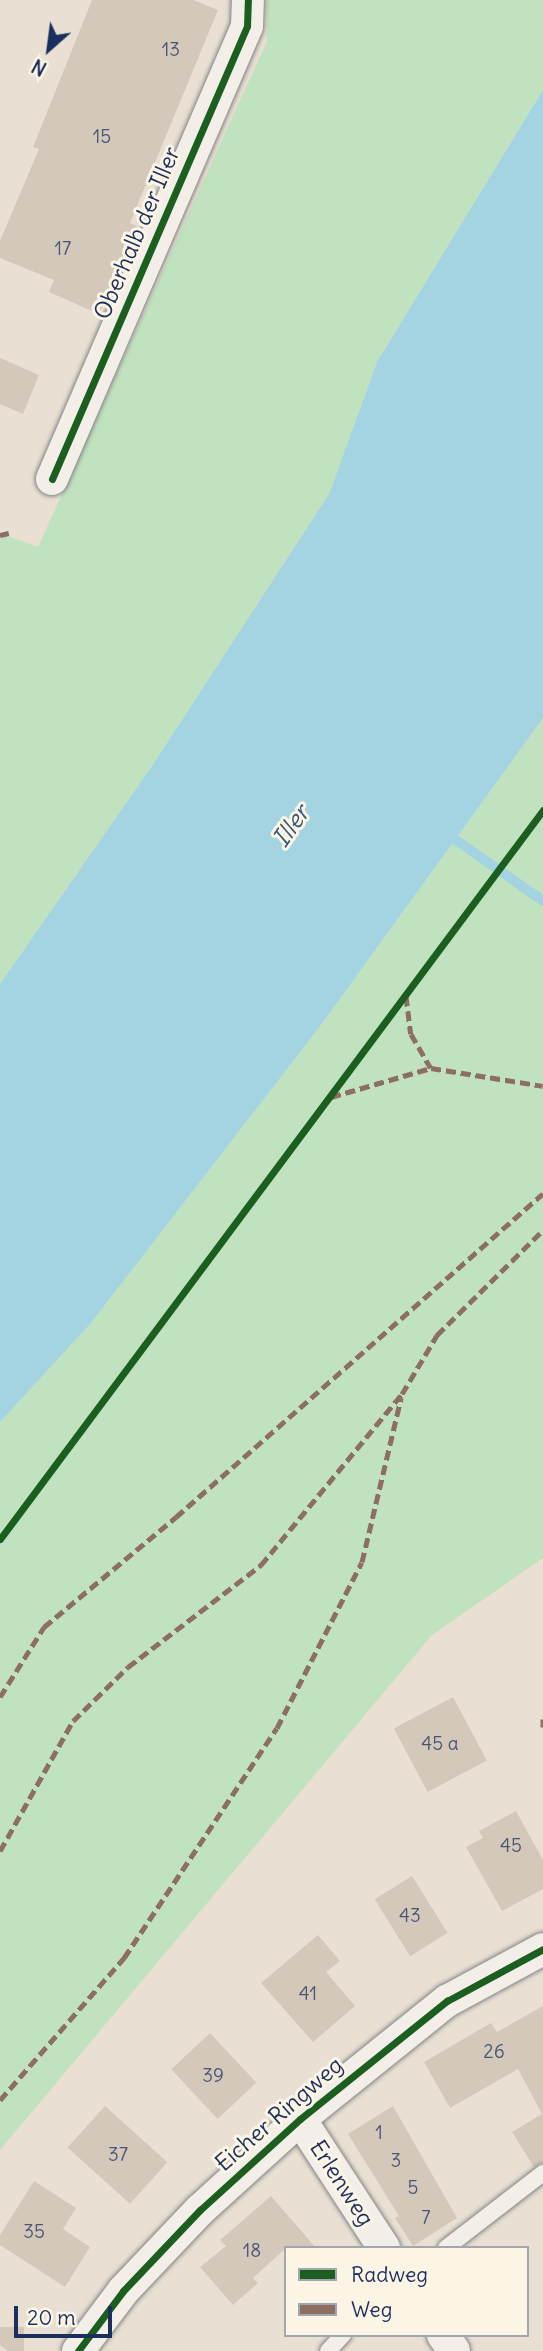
<!DOCTYPE html>
<html>
<head>
<meta charset="utf-8">
<style>
  body { margin:0 }
  #map { position:relative; width:543px; height:2351px; overflow:hidden; background:#e9e0d3; font-family:Delius,sans-serif }
  div>[style] { position:absolute }
  .green>* { inset:0; background:#c1e2be }
  .water>* { inset:0; background:#a4d3e1 }
  .stream>* { height:10px; margin:-5px; padding:0 5px; transform-origin:5px; border-radius:5px; background:#a4d3e1 }
  .building>* { inset:0; background:#d3c8ba; transform-origin:0 0 }
  .roads { filter:drop-shadow(0 0 2px #848487) drop-shadow(0 0 2px #848487) }
  .lane>* { height:16px; margin:-8px; padding:0 8px; transform-origin:8px; border-radius:8px; background:#f3efe8 }
  .street>* { height:32px; margin:-16px; padding:0 16px; transform-origin:16px; border-radius:16px; background:#f3efe8 }
  .quiet>* { height:5px; margin-top:-2.5px; transform-origin:0; background:repeating-linear-gradient(90deg,#8d6e63 0 10px,transparent 0 15px) }
  .cycleway>* { height:7px; margin:-3.5px; padding:0 3.5px; transform-origin:3.5px; border-radius:3.5px; background:#1b5e20 }
  span { translate:-50% -50%; white-space:nowrap; text-align:center; line-height:1.15; -webkit-text-stroke:6px #fcf5e5; paint-order:stroke }
  .number-label { font-size:19px; color:#495575 }
  .number-label span { -webkit-text-stroke-width:0 }
  .street-label { font-size:23px; color:#1b2f5e }
  .water-label { font-size:24px; color:#365780; font-style:italic }
  .legend { position:absolute; left:284px; top:2246px; width:245px; height:91px; box-sizing:border-box; background:#fcf5e5; border:2px solid #a2a6af; margin:0; padding:9px 12px; list-style:none; font-size:21px; color:#1b2f5e }
  .legend li { display:flex; align-items:center; gap:14px; height:35px }
  .legend b { width:35px; border:2px solid #a2a6af }
  .north { position:absolute; left:14px; top:14px; width:70px; height:70px; -webkit-text-stroke:5px #fcf5e5; paint-order:stroke; rotate:208deg; font-size:19px; font-weight:700; line-height:28px; text-align:center; color:#1b2f5e }
  .north::after { content:''; display:block; margin:auto; width:24px; height:32px; background:#1b2f5e; clip-path:polygon(50% 0,100% 100%,50% 72%,0 100%) }
  .scale { position:absolute; left:14px; top:2306px; width:98px; height:32px; box-sizing:border-box; border:4px solid #1b2f5e; border-top:0; padding-left:9px; font-size:21px; line-height:24px; white-space:nowrap; color:#1b2f5e; -webkit-text-stroke:5px #fcf5e5; paint-order:stroke }
</style>
</head>
<body>
<div id="map">
  <div class="green">
    <i style="clip-path:polygon(266px 0,543px 0,543px 90px,377px 362px,329px 494px,152px 766px,0 984px,0 533px,38px 547px,267px 41px)"></i>
    <i style="clip-path:polygon(543px 718px,543px 1558px,432px 1635px,0 2150px,0 1422px,91px 1323px,321px 1025px)"></i>
  </div>
  <div class="water">
    <i style="clip-path:polygon(543px 90px,543px 718px,321px 1025px,91px 1323px,0 1422px,0 984px,152px 766px,329px 494px,377px 362px)"></i>
  </div>
  <div class="stream">
    <i style="left:446px;top:833px;width:118px;rotate:35deg"></i>
  </div>
  <div class="building">
    <i style="clip-path:polygon(92px 0,193px 0,218px 10px,130px 223px,137px 226px,99px 314px,49px 292px,54px 280px,0 258px,0 241px,39px 149px,33px 147px)"></i>
    <i style="clip-path:polygon(0 358px,39px 375px,23px 414px,0 404px)"></i>
    <i style="left:453px;top:1697px;width:72px;height:67px;rotate:62deg"></i>
    <i style="clip-path:polygon(516px 1811px,543px 1860px,543px 1889px,502px 1911px,466px 1847px,483px 1838px,479px 1831px)"></i>
    <i style="left:412px;top:1876px;width:67px;height:44px;rotate:58deg"></i>
    <i style="clip-path:polygon(318px 1935px,340px 1961px,326px 1972px,355px 2006px,313px 2042px,261px 1983px)"></i>
    <i style="clip-path:polygon(543px 2006px,543px 2163px,534px 2167px,512px 2132px,542px 2114px,518px 2069px,450px 2108px,424px 2062px,491px 2023px,497px 2032px)"></i>
    <i style="left:210px;top:2033px;width:68px;height:53px;rotate:47deg"></i>
    <i style="left:105px;top:2106px;width:84px;height:56px;rotate:42deg"></i>
    <i style="clip-path:polygon(393px 2106px,457px 2218px,413px 2246px,395px 2218px,399px 2216px,348px 2134px)"></i>
    <i style="clip-path:polygon(34px 2181px,76px 2208px,63px 2229px,90px 2247px,65px 2287px,0 2245px,0 2235px)"></i>
    <i style="clip-path:polygon(271px 2196px,316px 2248px,286px 2248px,253px 2278px,258px 2283px,233px 2305px,200px 2267px,226px 2246px,220px 2240px)"></i>
    <i style="clip-path:polygon(0 2327px,24px 2327px,24px 2351px,8px 2351px,0 2345px)"></i>
  </div>
  <div class="roads">
    <div class="lane">
      <i style="left:446px;top:2248px;width:123px;rotate:-37.7deg"></i>
      <i style="left:328px;top:2351px;width:22px;rotate:-47deg"></i>
    </div>
    <div class="street">
      <i style="left:52px;top:479px;width:493px;rotate:-66.7deg"></i>
      <i style="left:247px;top:26px;width:26px;rotate:-88deg"></i>
      <i style="left:300px;top:2119px;width:154px;rotate:56.9deg"></i>
      <i style="left:443px;top:2335px;width:19px;rotate:55deg"></i>
      <i style="left:78px;top:2351px;width:75px;rotate:-53.1deg"></i>
      <i style="left:123px;top:2291px;width:112px;rotate:-46.5deg"></i>
      <i style="left:200px;top:2210px;width:135px;rotate:-42.3deg"></i>
      <i style="left:300px;top:2119px;width:189px;rotate:-38.8deg"></i>
      <i style="left:447px;top:2001px;width:109px;rotate:-28.4deg"></i>
    </div>
  </div>
  <div class="quiet">
    <i style="left:0;top:535px;width:9px;rotate:-13deg"></i>
    <i style="left:406px;top:996px;width:38px;rotate:83deg"></i>
    <i style="left:411px;top:1034px;width:39px;rotate:60deg"></i>
    <i style="left:331px;top:1097px;width:104px;rotate:-16.2deg"></i>
    <i style="left:431px;top:1068px;width:113px;rotate:9.1deg"></i>
    <i style="left:0;top:1697px;width:83px;rotate:-57.8deg"></i>
    <i style="left:44px;top:1627px;width:172px;rotate:-39.8deg"></i>
    <i style="left:176px;top:1517px;width:489px;rotate:-41.4deg"></i>
    <i style="left:543px;top:1719px;width:8px;rotate:90deg"></i>
    <i style="left:0;top:1851px;width:149px;rotate:-60.7deg"></i>
    <i style="left:73px;top:1721px;width:77px;rotate:-44.5deg"></i>
    <i style="left:128px;top:1667px;width:168px;rotate:-37.5deg"></i>
    <i style="left:261px;top:1565px;width:222px;rotate:-50.5deg"></i>
    <i style="left:402px;top:1394px;width:69px;rotate:-59.3deg"></i>
    <i style="left:437px;top:1335px;width:149px;rotate:-44.7deg"></i>
    <i style="left:0;top:2100px;width:189px;rotate:-48.9deg"></i>
    <i style="left:124px;top:1958px;width:276px;rotate:-56.4deg"></i>
    <i style="left:277px;top:1728px;width:186px;rotate:-62.9deg"></i>
    <i style="left:362px;top:1562px;width:169px;rotate:-76.6deg"></i>
  </div>
  <div class="cycleway">
    <i style="left:52px;top:479px;width:493px;rotate:-66.7deg"></i>
    <i style="left:247px;top:26px;width:26px;rotate:-88deg"></i>
    <i style="left:0;top:1539px;width:909px;rotate:-53.32deg"></i>
    <i style="left:78px;top:2351px;width:75px;rotate:-53.1deg"></i>
    <i style="left:123px;top:2291px;width:112px;rotate:-46.5deg"></i>
    <i style="left:200px;top:2210px;width:135px;rotate:-42.3deg"></i>
    <i style="left:300px;top:2119px;width:189px;rotate:-38.8deg"></i>
    <i style="left:447px;top:2001px;width:109px;rotate:-28.4deg"></i>
  </div>
  <div class="number-label">
    <span style="left:171px;top:50px">13</span>
    <span style="left:102px;top:137px">15</span>
    <span style="left:63px;top:249px">17</span>
    <span style="left:440px;top:1744px">45 a</span>
    <span style="left:511px;top:1846px">45</span>
    <span style="left:410px;top:1916px">43</span>
    <span style="left:308px;top:1994px">41</span>
    <span style="left:494px;top:2052px">26</span>
    <span style="left:213px;top:2076px">39</span>
    <span style="left:379px;top:2133px">1</span>
    <span style="left:118px;top:2155px">37</span>
    <span style="left:396px;top:2161px">3</span>
    <span style="left:413px;top:2188px">5</span>
    <span style="left:426px;top:2218px">7</span>
    <span style="left:34px;top:2232px">35</span>
    <span style="left:252px;top:2251px">18</span>
  </div>
  <div class="street-label">
    <span style="left:137px;top:233px;rotate:-67deg">Oberhalb der Iller</span>
    <span style="left:279px;top:2114px;rotate:-41deg">Eicher Ringweg</span>
    <span style="left:342px;top:2183px;rotate:57deg">Erlenweg</span>
  </div>
  <div class="water-label">
    <span style="left:291px;top:826px;rotate:-55deg">Iller</span>
  </div>
  <ul class="legend">
  <li><b style="height:9px;background:#1b5e20"></b>Radweg</li>
  <li><b style="height:9px;background:#8d6e63"></b>Weg</li>
  </ul>
  <div class="north">N</div>
  <div class="scale">20 m</div>
</div>
</body>
</html>
